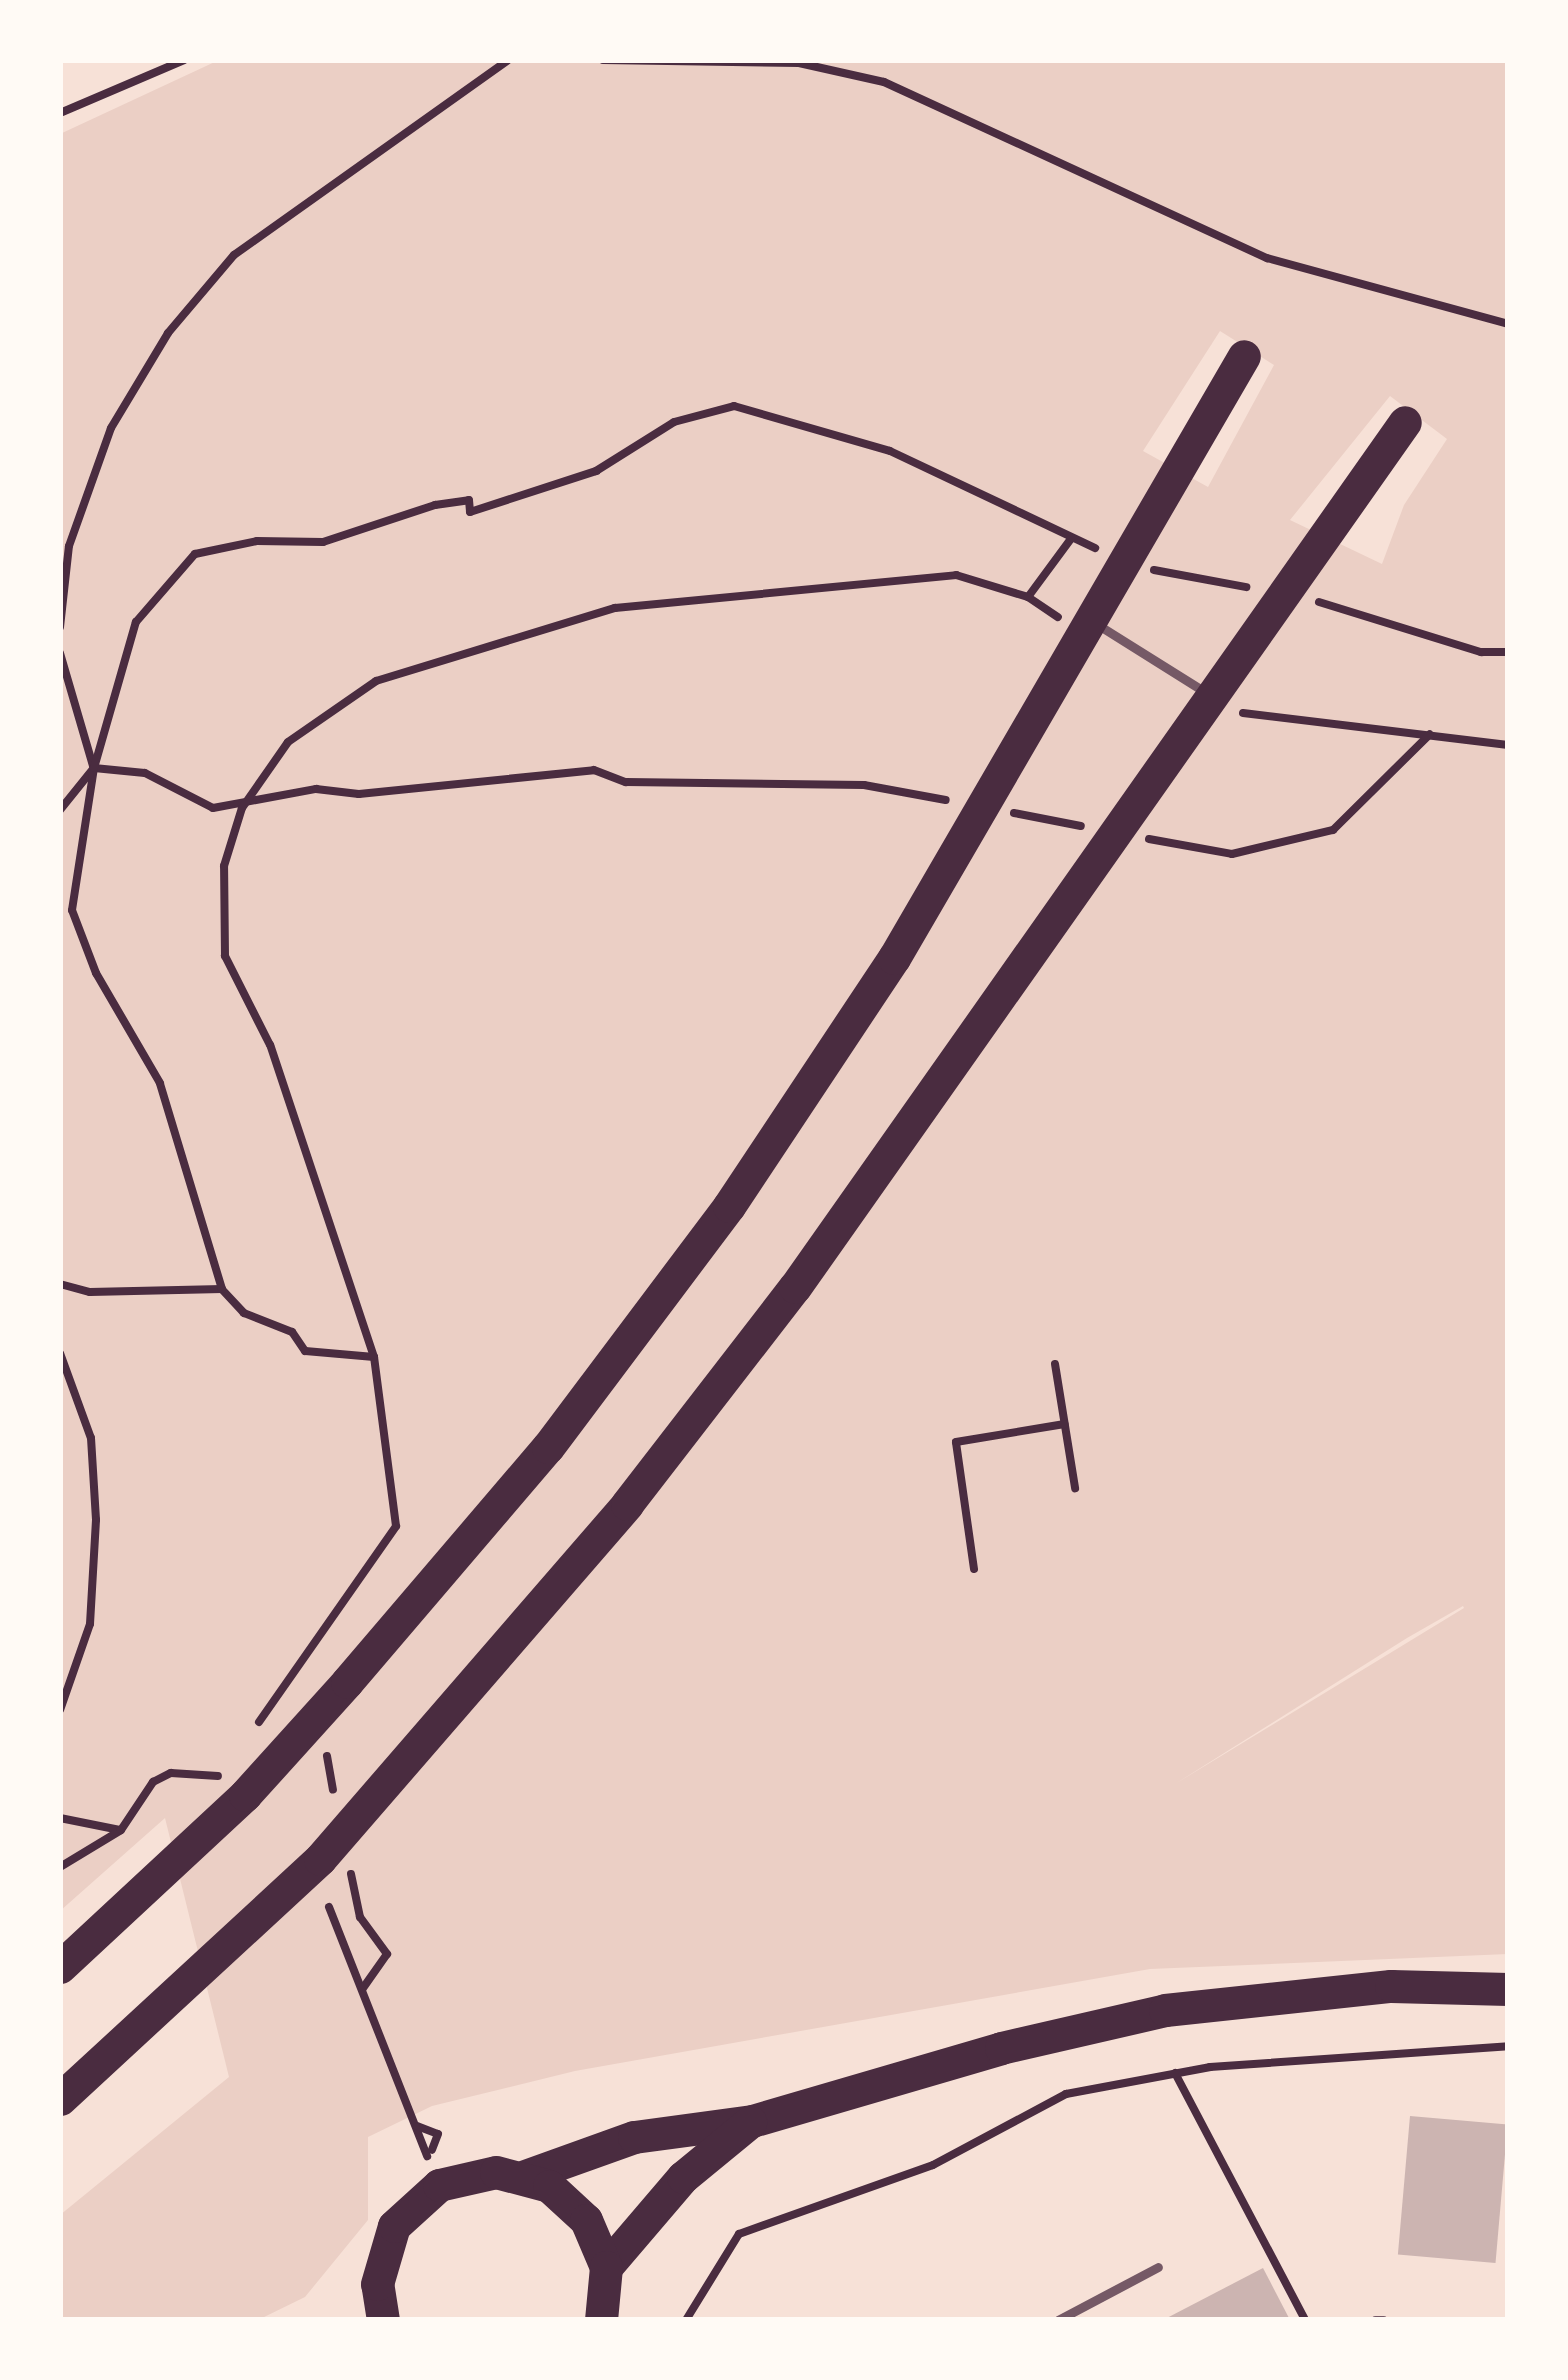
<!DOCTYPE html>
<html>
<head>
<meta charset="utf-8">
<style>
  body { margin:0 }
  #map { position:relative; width:1568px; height:2380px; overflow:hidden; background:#f7e1d7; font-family:"Noto Sans",sans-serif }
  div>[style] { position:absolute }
  .green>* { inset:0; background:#ebcfc5 }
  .building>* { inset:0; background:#ccb4b1; transform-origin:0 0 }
  .path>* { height:8px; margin:-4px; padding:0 4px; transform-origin:4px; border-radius:4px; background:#4a2c40 }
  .service>* { height:9px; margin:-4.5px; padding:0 4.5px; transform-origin:4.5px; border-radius:4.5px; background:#755966 }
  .trunk>* { height:33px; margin:-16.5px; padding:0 16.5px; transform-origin:16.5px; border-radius:16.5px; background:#4a2c40 }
  span { translate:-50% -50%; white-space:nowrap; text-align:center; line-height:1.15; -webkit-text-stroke:10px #fffaf5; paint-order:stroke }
  .frame { position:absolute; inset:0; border:63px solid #fffaf5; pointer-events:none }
</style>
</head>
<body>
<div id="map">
  <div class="green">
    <i style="clip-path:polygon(evenodd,219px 60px,1508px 60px,1508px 1954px,1150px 1969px,575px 2071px,432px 2106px,368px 2137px,368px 2220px,305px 2297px,258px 2320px,60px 2320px,60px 2215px,229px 2077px,165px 1818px,60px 1911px,60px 134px,219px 60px,1220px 331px,1274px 365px,1208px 487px,1143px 451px,1220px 331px,219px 60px,1390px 396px,1447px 439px,1404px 505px,1382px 564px,1290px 520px,1390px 396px,219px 60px,1463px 1606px,1464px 1608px,1175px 1784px,1407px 1638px,1463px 1606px)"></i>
  </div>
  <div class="building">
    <i style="left:1410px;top:2116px;width:98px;height:139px;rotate:5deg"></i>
    <i style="clip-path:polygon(1263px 2268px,1290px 2320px,1163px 2320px)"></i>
  </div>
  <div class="path">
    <i style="left:603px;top:60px;width:196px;rotate:0.9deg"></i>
    <i style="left:799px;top:63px;width:87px;rotate:12.6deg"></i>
    <i style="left:884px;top:82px;width:422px;rotate:24.7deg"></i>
    <i style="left:1267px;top:258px;width:250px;rotate:15.3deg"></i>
    <i style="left:60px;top:113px;width:135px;rotate:-23.1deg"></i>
    <i style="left:1154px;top:570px;width:94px;rotate:10.5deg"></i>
    <i style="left:1028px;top:597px;width:71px;rotate:-53.6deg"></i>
    <i style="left:1319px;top:602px;width:170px;rotate:17.2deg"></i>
    <i style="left:1481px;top:652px;width:27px"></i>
    <i style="left:60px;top:627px;width:81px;rotate:-83.7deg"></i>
    <i style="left:69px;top:546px;width:125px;rotate:-70.4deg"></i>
    <i style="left:111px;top:428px;width:111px;rotate:-59deg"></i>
    <i style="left:168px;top:333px;width:102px;rotate:-49.8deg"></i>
    <i style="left:234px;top:255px;width:336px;rotate:-35.4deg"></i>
    <i style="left:60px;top:653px;width:118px;rotate:73.7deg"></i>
    <i style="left:1243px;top:713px;width:267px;rotate:6.9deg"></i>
    <i style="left:94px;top:768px;width:51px;rotate:5.6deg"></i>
    <i style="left:145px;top:773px;width:76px;rotate:27.2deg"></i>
    <i style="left:213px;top:808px;width:105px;rotate:-10.5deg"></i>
    <i style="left:316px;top:789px;width:43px;rotate:6.6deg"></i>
    <i style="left:359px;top:794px;width:236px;rotate:-5.8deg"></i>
    <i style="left:594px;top:770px;width:34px;rotate:21deg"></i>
    <i style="left:626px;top:782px;width:238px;rotate:0.7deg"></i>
    <i style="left:864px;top:785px;width:83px;rotate:10.4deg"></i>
    <i style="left:60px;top:810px;width:53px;rotate:-51.2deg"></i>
    <i style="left:1014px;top:813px;width:68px;rotate:11deg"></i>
    <i style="left:1149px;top:839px;width:84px;rotate:10.2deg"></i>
    <i style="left:1232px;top:854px;width:104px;rotate:-13.4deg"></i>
    <i style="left:1333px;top:830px;width:136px;rotate:-44.7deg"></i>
    <i style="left:60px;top:1284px;width:31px;rotate:15deg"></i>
    <i style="left:90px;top:1292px;width:132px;rotate:-1.3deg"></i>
    <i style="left:60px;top:1353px;width:90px;rotate:70deg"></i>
    <i style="left:91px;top:1438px;width:82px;rotate:86.5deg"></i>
    <i style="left:96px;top:1520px;width:104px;rotate:93.3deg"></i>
    <i style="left:90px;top:1624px;width:91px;rotate:109.2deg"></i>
    <i style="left:374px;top:1357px;width:69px;rotate:-175deg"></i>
    <i style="left:305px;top:1351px;width:23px;rotate:-124deg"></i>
    <i style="left:292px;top:1332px;width:52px;rotate:-158.4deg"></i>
    <i style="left:244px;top:1313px;width:33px;rotate:-133deg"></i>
    <i style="left:222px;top:1289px;width:215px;rotate:-106.8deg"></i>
    <i style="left:160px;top:1083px;width:127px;rotate:-120.2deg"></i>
    <i style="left:96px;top:973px;width:67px;rotate:-110.9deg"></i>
    <i style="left:72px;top:910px;width:144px;rotate:-81.2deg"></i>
    <i style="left:94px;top:768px;width:152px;rotate:-74deg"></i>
    <i style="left:136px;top:622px;width:90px;rotate:-49.1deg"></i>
    <i style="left:195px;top:554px;width:63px;rotate:-11.8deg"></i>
    <i style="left:257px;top:541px;width:66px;rotate:0.9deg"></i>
    <i style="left:323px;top:542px;width:118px;rotate:-18.3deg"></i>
    <i style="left:435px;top:505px;width:34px;rotate:-8deg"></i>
    <i style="left:469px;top:500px;width:12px;rotate:85deg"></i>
    <i style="left:470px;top:512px;width:133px;rotate:-18deg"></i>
    <i style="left:596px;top:471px;width:92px;rotate:-32.1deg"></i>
    <i style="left:674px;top:422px;width:62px;rotate:-14.9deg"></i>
    <i style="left:734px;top:406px;width:162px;rotate:16.1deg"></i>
    <i style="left:890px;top:451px;width:227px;rotate:25.3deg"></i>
    <i style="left:1055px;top:1364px;width:126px;rotate:80.8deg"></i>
    <i style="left:974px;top:1569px;width:128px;rotate:-98.1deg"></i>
    <i style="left:956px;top:1442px;width:110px;rotate:-9.4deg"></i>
    <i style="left:259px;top:1722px;width:239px;rotate:-55deg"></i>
    <i style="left:396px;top:1526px;width:170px;rotate:-97.4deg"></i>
    <i style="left:374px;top:1357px;width:329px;rotate:-108.4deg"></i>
    <i style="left:270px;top:1045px;width:100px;rotate:-116.8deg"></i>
    <i style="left:225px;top:956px;width:90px;rotate:-90.6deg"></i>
    <i style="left:224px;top:866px;width:61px;rotate:-72.8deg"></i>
    <i style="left:242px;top:808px;width:80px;rotate:-55.1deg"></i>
    <i style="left:288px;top:742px;width:107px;rotate:-34.7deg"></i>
    <i style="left:376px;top:681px;width:250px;rotate:-17deg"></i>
    <i style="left:615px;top:608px;width:343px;rotate:-5.5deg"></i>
    <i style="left:956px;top:575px;width:75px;rotate:17deg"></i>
    <i style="left:1028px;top:597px;width:36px;rotate:34deg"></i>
    <i style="left:327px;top:1756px;width:34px;rotate:80deg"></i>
    <i style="left:60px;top:1818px;width:61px;rotate:11.3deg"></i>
    <i style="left:60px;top:1867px;width:71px;rotate:-31.2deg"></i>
    <i style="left:121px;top:1830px;width:58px;rotate:-56.3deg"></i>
    <i style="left:153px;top:1782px;width:20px;rotate:-27deg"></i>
    <i style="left:171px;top:1773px;width:47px;rotate:3.7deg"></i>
    <i style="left:351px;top:1874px;width:44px;rotate:78.2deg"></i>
    <i style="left:360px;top:1917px;width:46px;rotate:53.9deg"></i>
    <i style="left:387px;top:1954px;width:42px;rotate:125.2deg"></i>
    <i style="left:329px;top:1907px;width:268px;rotate:68.5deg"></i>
    <i style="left:1175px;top:2073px;width:279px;rotate:62.2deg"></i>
    <i style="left:417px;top:2126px;width:22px;rotate:21deg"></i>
    <i style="left:438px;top:2134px;width:17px;rotate:111deg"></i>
    <i style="left:686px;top:2320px;width:101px;rotate:-58.4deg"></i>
    <i style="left:739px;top:2234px;width:206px;rotate:-19.6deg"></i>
    <i style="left:933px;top:2165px;width:151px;rotate:-28.1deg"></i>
    <i style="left:1066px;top:2094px;width:147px;rotate:-10.6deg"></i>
    <i style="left:1210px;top:2067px;width:299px;rotate:-4deg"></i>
  </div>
  <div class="service">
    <i style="left:1095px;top:623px;width:133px;rotate:32.1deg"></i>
    <i style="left:1058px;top:2320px;width:113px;rotate:-27.9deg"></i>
    <i style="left:1375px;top:2320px;width:8px"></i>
  </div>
  <div class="trunk">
    <i style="left:60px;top:1967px;width:253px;rotate:-42.9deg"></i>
    <i style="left:245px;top:1795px;width:152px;rotate:-47.9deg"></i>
    <i style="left:347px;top:1682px;width:309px;rotate:-49.5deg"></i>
    <i style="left:548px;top:1447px;width:301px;rotate:-53.1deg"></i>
    <i style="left:729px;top:1206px;width:298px;rotate:-56.4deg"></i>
    <i style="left:894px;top:958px;width:696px;rotate:-59.83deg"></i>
    <i style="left:60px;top:2099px;width:354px;rotate:-42.7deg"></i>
    <i style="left:320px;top:1859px;width:469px;rotate:-49.1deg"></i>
    <i style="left:627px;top:1504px;width:274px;rotate:-52.3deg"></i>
    <i style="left:795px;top:1287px;width:1058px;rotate:-54.81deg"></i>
    <i style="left:525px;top:2176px;width:116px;rotate:-19.7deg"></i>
    <i style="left:634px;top:2137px;width:119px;rotate:-7.7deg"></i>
    <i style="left:752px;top:2121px;width:259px;rotate:-16.3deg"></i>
    <i style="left:1001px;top:2048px;width:168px;rotate:-13deg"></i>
    <i style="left:1165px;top:2010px;width:227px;rotate:-6.1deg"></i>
    <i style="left:1391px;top:1986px;width:117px;rotate:1.5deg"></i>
    <i style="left:606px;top:2267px;width:118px;rotate:-49.5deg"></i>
    <i style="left:683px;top:2177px;width:87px;rotate:-39.4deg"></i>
    <i style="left:383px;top:2320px;width:36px;rotate:-99deg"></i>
    <i style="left:377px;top:2284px;width:60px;rotate:-73.7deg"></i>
    <i style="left:394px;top:2226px;width:61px;rotate:-42.3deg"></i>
    <i style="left:439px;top:2185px;width:58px;rotate:-12.8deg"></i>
    <i style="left:496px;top:2172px;width:55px;rotate:14.8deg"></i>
    <i style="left:549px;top:2186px;width:50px;rotate:42.6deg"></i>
    <i style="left:586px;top:2220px;width:51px;rotate:66.9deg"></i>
    <i style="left:606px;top:2267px;width:53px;rotate:95.4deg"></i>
  </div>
  <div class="frame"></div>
</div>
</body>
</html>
